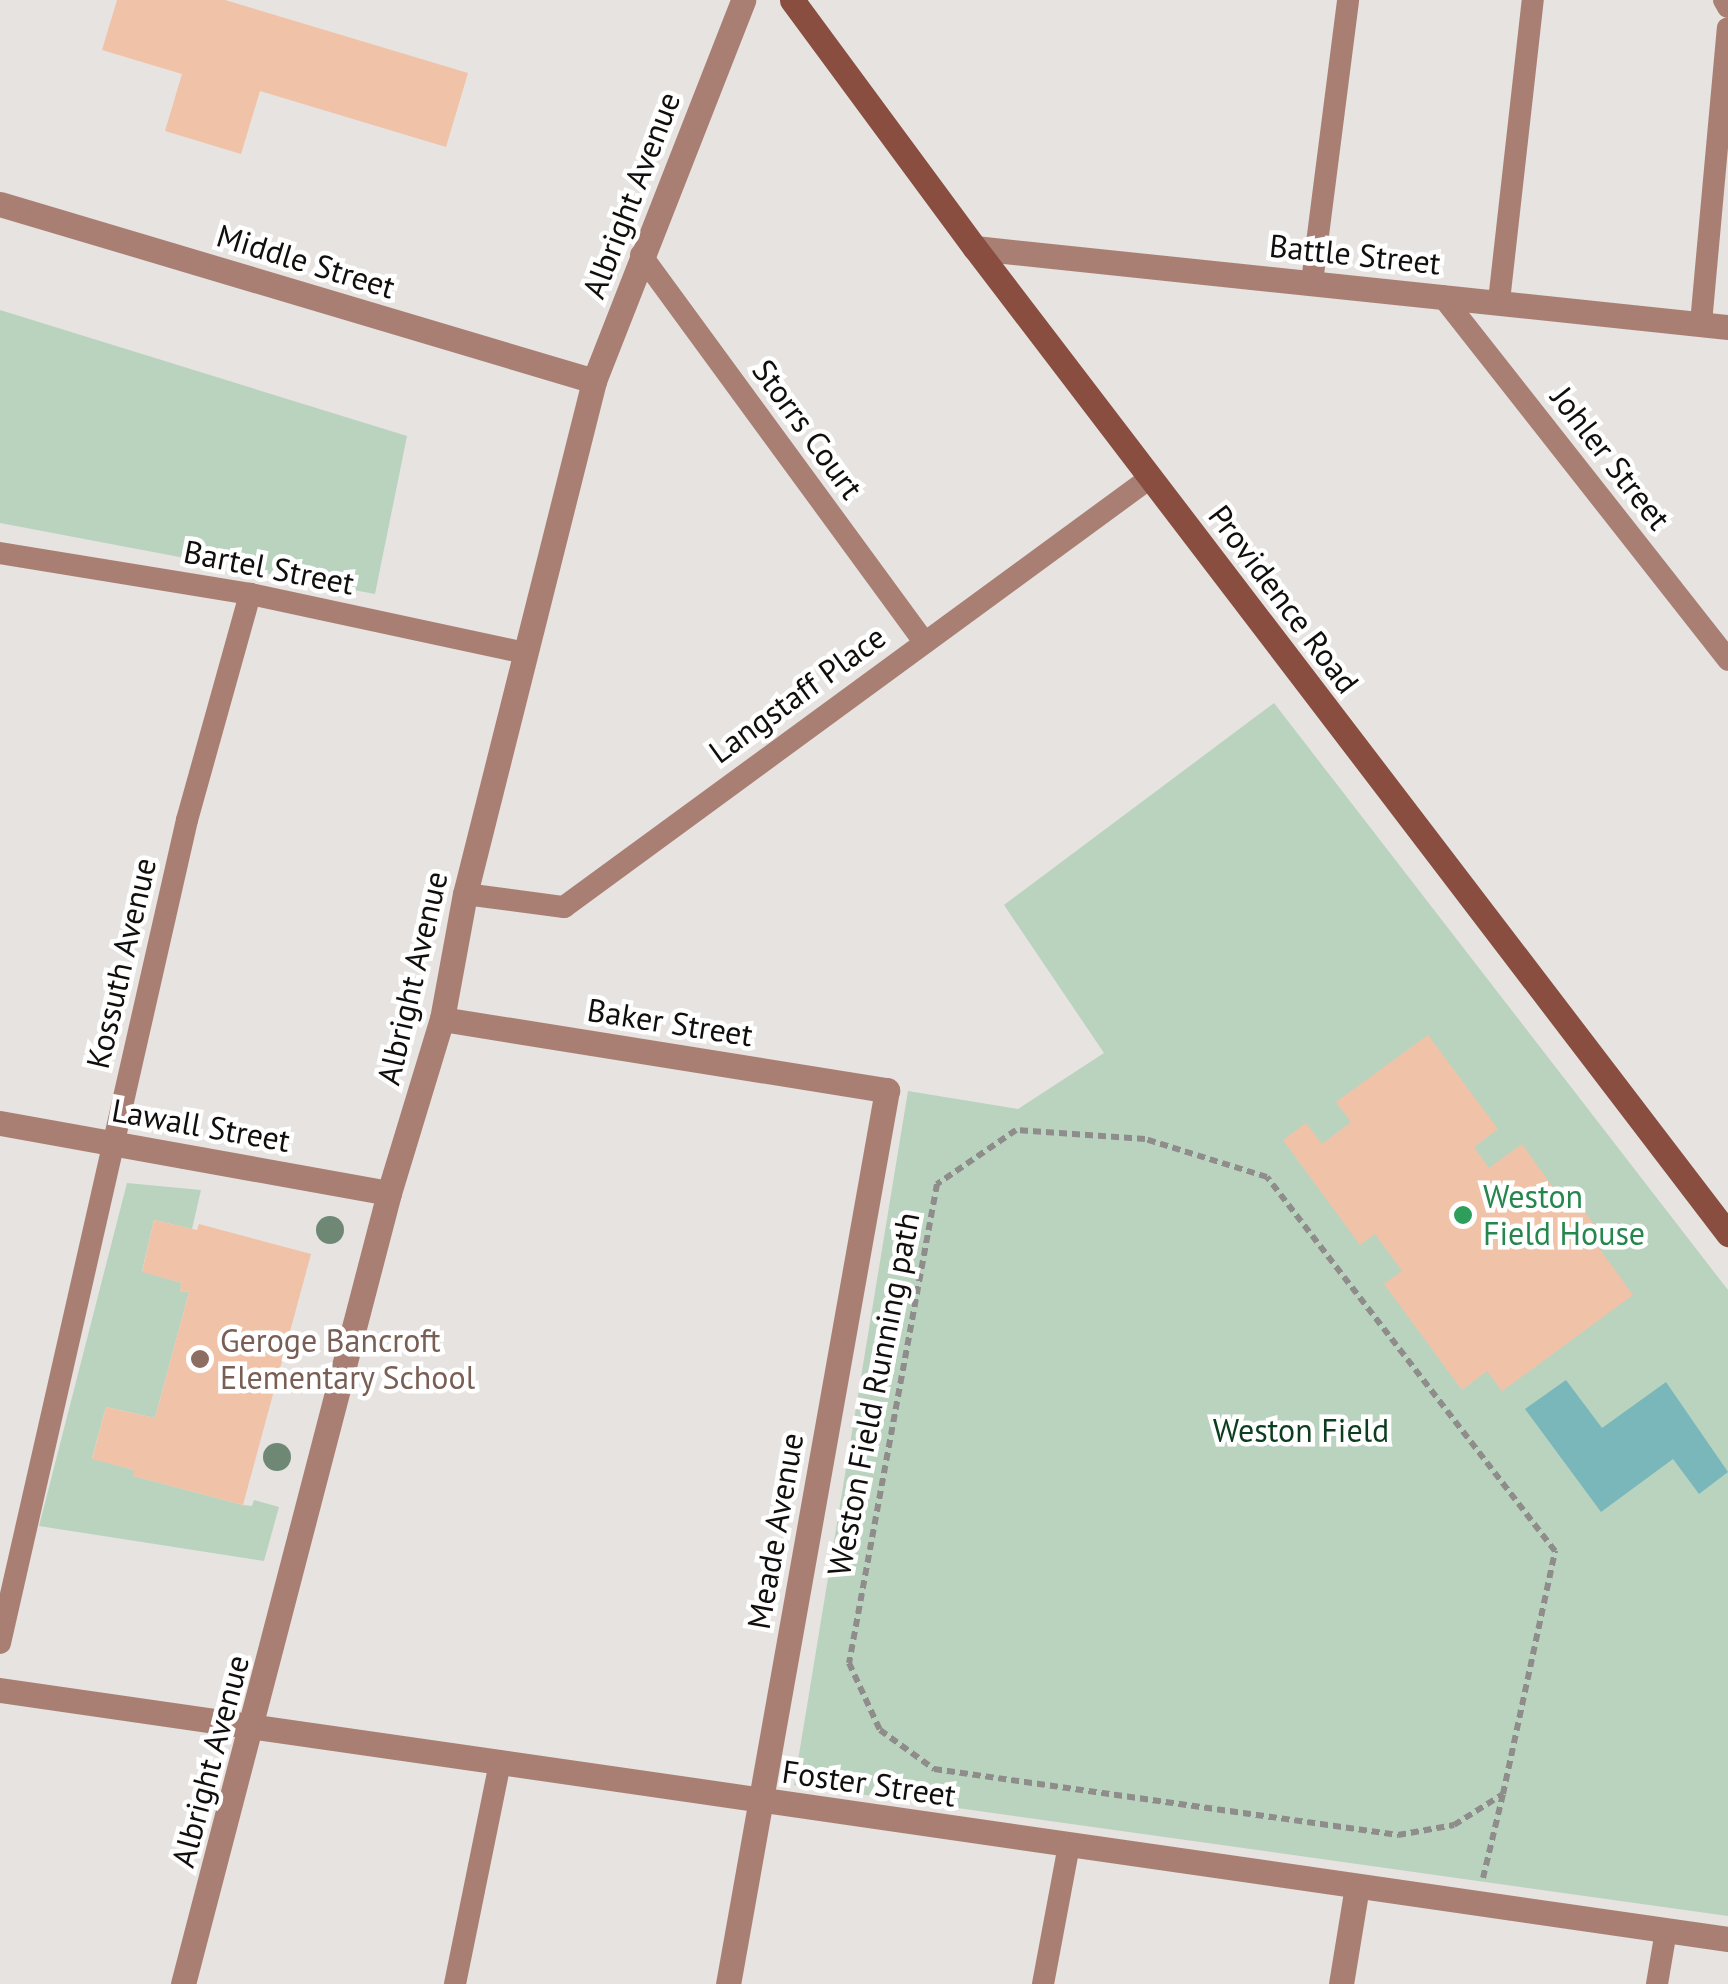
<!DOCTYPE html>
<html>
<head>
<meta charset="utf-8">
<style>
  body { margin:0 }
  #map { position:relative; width:1728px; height:1984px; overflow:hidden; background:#e6e3e0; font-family:"PT Sans",sans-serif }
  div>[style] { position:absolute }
  .green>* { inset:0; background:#bad3bf }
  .water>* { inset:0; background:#7ab7bb }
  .building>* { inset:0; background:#f0c3a9 }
  .path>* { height:6px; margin-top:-3px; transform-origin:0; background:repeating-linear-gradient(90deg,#8f8d8b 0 8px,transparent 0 13px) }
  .service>* { height:22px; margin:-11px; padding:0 11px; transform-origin:11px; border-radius:11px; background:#a97f74 }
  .minor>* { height:25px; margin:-12.5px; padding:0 12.5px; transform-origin:12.5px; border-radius:12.5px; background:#a97f74 }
  .secondary>* { height:25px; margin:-12.5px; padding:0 12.5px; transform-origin:12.5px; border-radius:12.5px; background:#894e40 }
  .trees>* { width:28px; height:28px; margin:-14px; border-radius:50%; background:#6e8875 }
  .dots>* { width:28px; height:28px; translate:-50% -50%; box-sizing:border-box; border:5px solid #fff; border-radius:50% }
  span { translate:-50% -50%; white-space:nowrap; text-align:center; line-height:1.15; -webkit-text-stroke:9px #fff; paint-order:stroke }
  .street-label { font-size:32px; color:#100f0e }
  .leisure-label { font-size:32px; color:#27864d }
  .left { translate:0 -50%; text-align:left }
  .education-label { font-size:32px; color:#785e54 }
  .park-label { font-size:32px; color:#0c3d1e }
</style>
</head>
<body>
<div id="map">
  <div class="green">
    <i style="clip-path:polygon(0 310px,407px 436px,375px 594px,0 523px)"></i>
    <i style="clip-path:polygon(1274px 703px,1728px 1290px,1728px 1916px,794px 1785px,908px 1091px,1018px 1109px,1104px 1053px,1004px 905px)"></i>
    <i style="clip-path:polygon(127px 1183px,201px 1190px,192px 1229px,154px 1220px,142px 1271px,182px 1283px,180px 1291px,189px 1292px,155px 1418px,106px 1407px,92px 1458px,134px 1470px,134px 1476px,243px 1505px,252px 1506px,254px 1500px,279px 1507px,264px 1561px,39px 1526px)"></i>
  </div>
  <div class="water">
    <i style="clip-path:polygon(1566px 1380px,1602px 1428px,1666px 1382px,1728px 1472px,1699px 1494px,1673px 1459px,1601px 1512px,1525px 1409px)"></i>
  </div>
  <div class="building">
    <i style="clip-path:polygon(117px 0,225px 0,468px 73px,446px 147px,260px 91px,241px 154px,165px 131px,182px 74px,102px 50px)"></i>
    <i style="clip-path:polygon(1428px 1035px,1498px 1129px,1474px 1147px,1489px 1168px,1522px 1144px,1562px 1200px,1571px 1193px,1599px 1231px,1591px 1237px,1633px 1295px,1502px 1391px,1487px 1371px,1462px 1390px,1384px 1284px,1402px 1271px,1375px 1234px,1360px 1245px,1283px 1140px,1306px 1123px,1322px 1144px,1351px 1122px,1336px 1102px)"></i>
    <i style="clip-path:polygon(154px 1220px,197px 1230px,199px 1224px,311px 1254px,243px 1505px,133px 1476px,134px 1470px,92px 1459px,106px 1407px,155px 1418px,189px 1292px,180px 1291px,182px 1283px,142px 1272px)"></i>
  </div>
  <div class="path">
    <i style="left:284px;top:1377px;width:28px;rotate:8deg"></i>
    <i style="left:1483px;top:1878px;width:86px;rotate:-76.6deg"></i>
    <i style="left:1503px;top:1794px;width:249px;rotate:-77.9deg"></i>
    <i style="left:1555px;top:1551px;width:472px;rotate:-127.6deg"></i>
    <i style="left:1267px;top:1177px;width:128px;rotate:-162.7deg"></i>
    <i style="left:1145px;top:1139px;width:129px;rotate:-176deg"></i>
    <i style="left:1016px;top:1130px;width:96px;rotate:145.6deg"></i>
    <i style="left:937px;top:1184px;width:487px;rotate:100.4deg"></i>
    <i style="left:849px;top:1663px;width:74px;rotate:65.2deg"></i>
    <i style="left:880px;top:1730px;width:67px;rotate:35.8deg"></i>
    <i style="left:934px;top:1769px;width:469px;rotate:8.1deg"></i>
    <i style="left:1398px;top:1835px;width:57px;rotate:-10.1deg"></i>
    <i style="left:1454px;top:1825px;width:58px;rotate:-32.3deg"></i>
  </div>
  <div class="service">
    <i style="left:1724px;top:0;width:8px;rotate:60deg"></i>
    <i style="left:641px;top:255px;width:478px;rotate:53.8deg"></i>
    <i style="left:1312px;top:282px;width:284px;rotate:-82.7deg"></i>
    <i style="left:1442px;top:296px;width:463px;rotate:51.8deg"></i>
    <i style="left:1499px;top:301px;width:303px;rotate:-83.6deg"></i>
    <i style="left:1701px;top:323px;width:296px;rotate:-84.8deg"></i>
    <i style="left:0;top:553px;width:253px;rotate:9.3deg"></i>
    <i style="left:250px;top:594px;width:281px;rotate:12.1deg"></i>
    <i style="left:465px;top:894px;width:100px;rotate:7.5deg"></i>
    <i style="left:564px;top:907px;width:726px;rotate:-36.21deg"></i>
    <i style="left:0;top:1643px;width:844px;rotate:-77.2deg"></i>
    <i style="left:187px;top:820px;width:235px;rotate:-74.4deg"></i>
    <i style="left:455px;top:1984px;width:227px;rotate:-78.5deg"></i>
    <i style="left:1043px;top:1984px;width:141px;rotate:-79.4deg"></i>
    <i style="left:1657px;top:1984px;width:54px;rotate:-80.4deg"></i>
  </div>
  <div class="minor">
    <i style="left:0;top:204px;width:620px;rotate:16.59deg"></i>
    <i style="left:975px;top:248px;width:757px;rotate:5.99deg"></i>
    <i style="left:442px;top:1019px;width:451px;rotate:9.1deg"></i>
    <i style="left:887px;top:1090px;width:908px;rotate:100.08deg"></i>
    <i style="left:0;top:1123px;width:395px;rotate:10.2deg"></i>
    <i style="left:0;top:1690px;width:1746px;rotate:8.2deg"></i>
    <i style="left:183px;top:1984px;width:817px;rotate:-75.4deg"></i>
    <i style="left:389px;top:1193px;width:182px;rotate:-73.1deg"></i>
    <i style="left:442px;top:1019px;width:127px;rotate:-79.6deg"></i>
    <i style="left:465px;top:894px;width:529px;rotate:-75.88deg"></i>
    <i style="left:594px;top:381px;width:409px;rotate:-68.6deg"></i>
    <i style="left:1341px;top:1984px;width:99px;rotate:-80.7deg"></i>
  </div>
  <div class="secondary">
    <i style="left:792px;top:0;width:308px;rotate:53.6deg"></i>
    <i style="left:975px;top:248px;width:1241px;rotate:52.63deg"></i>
  </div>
  <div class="trees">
    <i style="left:330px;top:1230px"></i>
    <i style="left:277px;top:1457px"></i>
  </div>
  <div class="dots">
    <i style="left:1463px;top:1215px;background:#2e9e5b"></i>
    <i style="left:200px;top:1359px;background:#8d6e63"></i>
  </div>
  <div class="street-label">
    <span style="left:631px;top:195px;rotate:-69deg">Albright Avenue</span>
    <span style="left:1355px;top:254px;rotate:6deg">Battle Street</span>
    <span style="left:306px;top:261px;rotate:17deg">Middle Street</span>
    <span style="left:808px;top:429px;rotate:54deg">Storrs Court</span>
    <span style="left:1611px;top:458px;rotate:52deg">Johler Street</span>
    <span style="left:269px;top:567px;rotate:11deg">Bartel Street</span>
    <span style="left:1284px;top:599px;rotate:53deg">Providence Road</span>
    <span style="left:797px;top:694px;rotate:-36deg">Langstaff Place</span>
    <span style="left:121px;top:963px;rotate:-77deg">Kossuth Avenue</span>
    <span style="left:412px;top:978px;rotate:-77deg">Albright Avenue</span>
    <span style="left:670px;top:1022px;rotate:9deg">Baker Street</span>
    <span style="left:201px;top:1125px;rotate:10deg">Lawall Street</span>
    <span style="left:873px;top:1394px;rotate:-79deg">Weston Field Running path</span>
    <span style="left:775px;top:1531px;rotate:-80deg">Meade Avenue</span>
    <span style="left:210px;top:1761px;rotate:-75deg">Albright Avenue</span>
    <span style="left:869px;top:1783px;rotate:8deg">Foster Street</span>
  </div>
  <div class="leisure-label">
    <span class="left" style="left:1483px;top:1215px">Weston<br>Field House</span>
  </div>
  <div class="education-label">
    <span class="left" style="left:220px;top:1359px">Geroge Bancroft<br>Elementary School</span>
  </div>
  <div class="park-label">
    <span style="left:1301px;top:1430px">Weston Field</span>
  </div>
</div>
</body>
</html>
